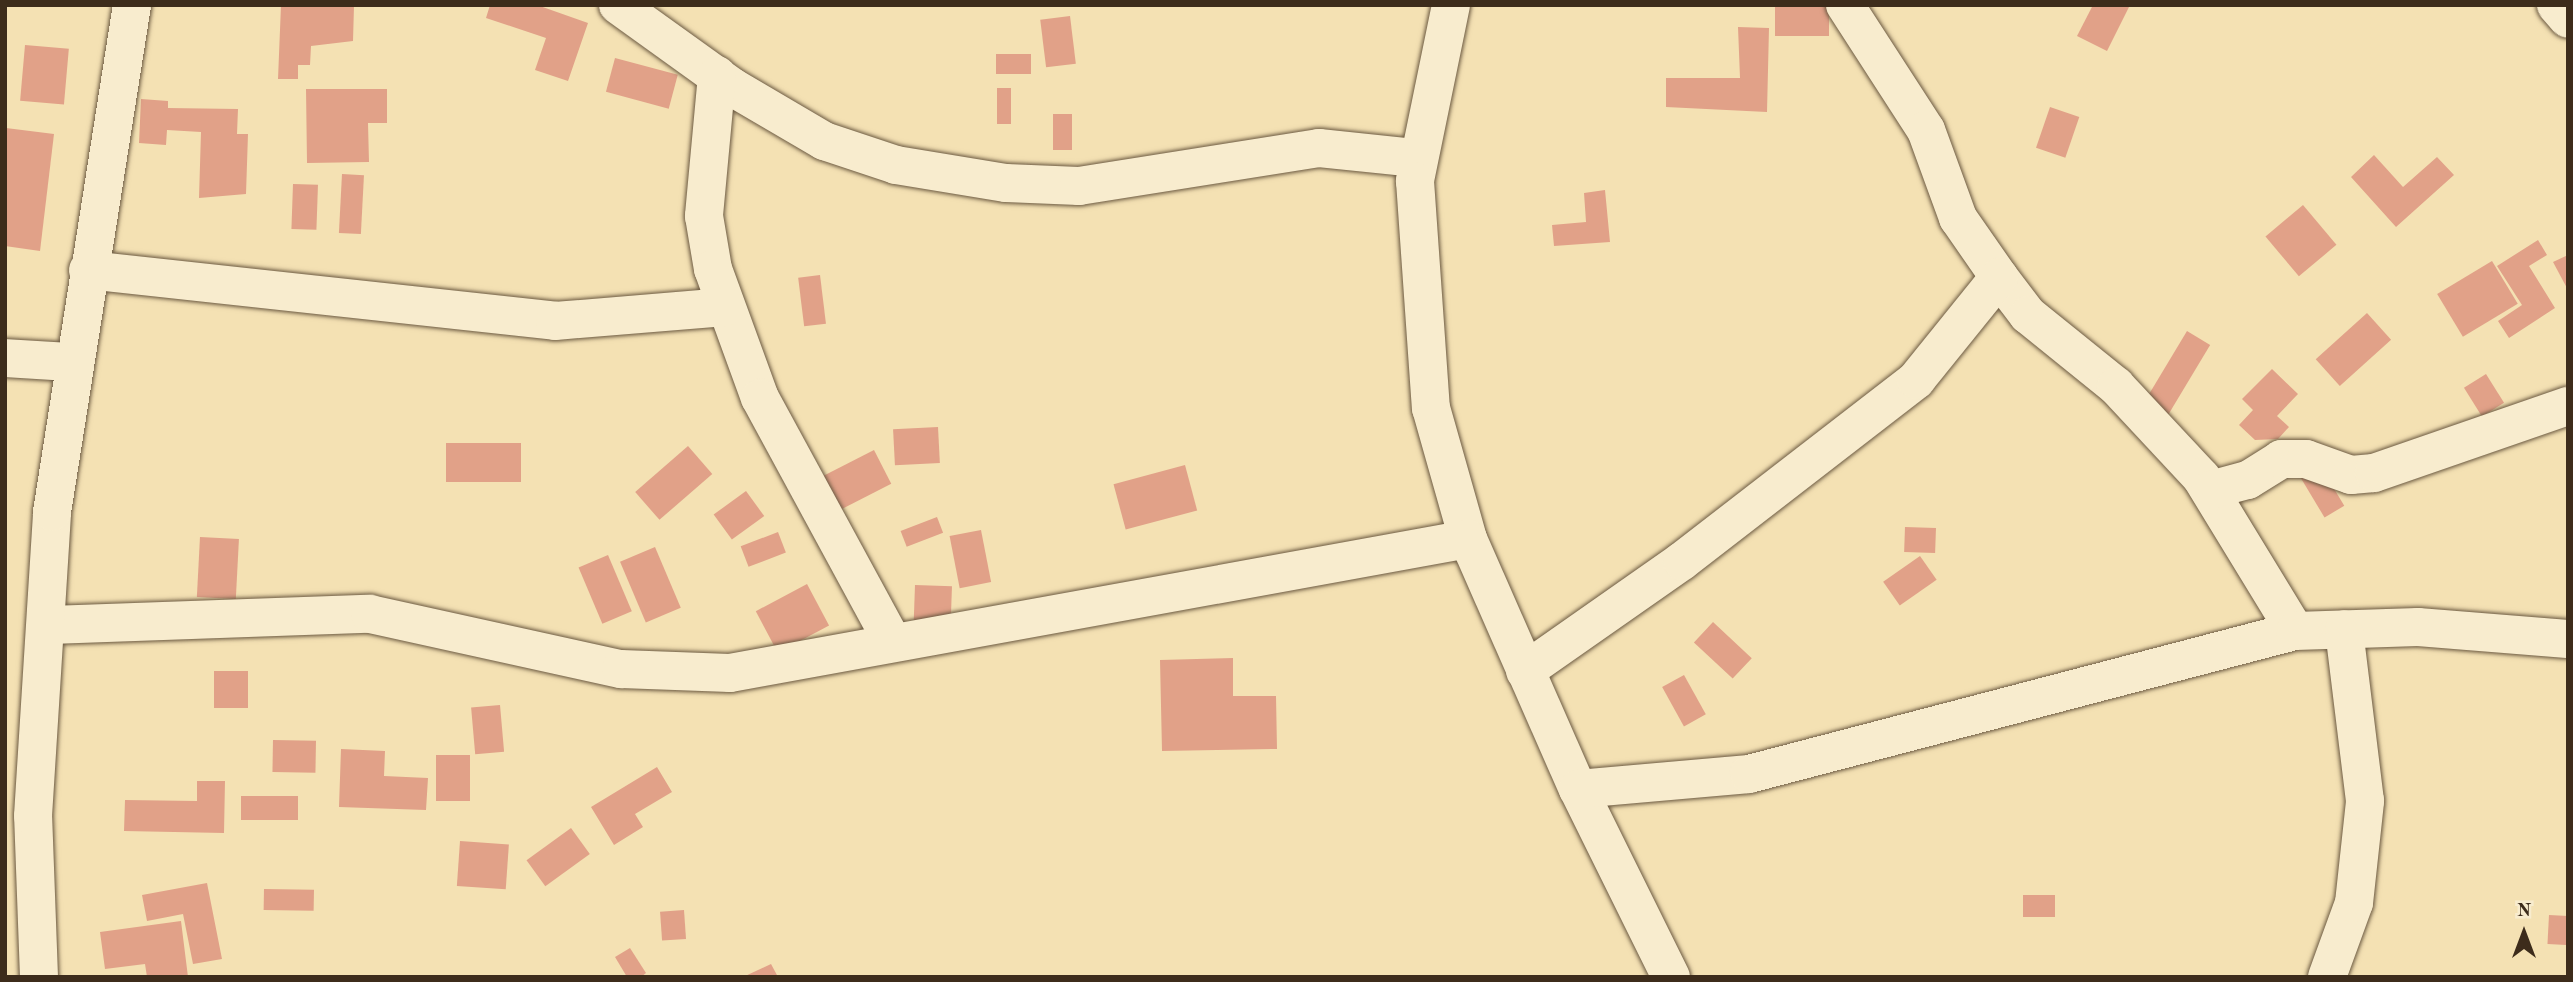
<!DOCTYPE html>
<html>
<head>
<meta charset="utf-8">
<style>
  body { margin:0 }
  #map { position:relative; width:2573px; height:982px; overflow:hidden; background:#f4e1b3; font-family:"Old Standard TT",serif }
  div>[style] { position:absolute }
  .building>* { inset:0; background:#e1a188; transform-origin:0 0 }
  .roads { filter:drop-shadow(0 0 2px #6b5941) drop-shadow(0 0 2px #6b5941) }
  .minor>* { height:38px; margin:-19px; padding:0 19px; transform-origin:19px; border-radius:19px; background:#f8ecce }
  span { translate:-50% -50%; white-space:nowrap; text-align:center; line-height:1.15; -webkit-text-stroke:7px #f8ecce; paint-order:stroke }
  .frame { position:absolute; inset:0; border:7px solid #3d2c1b; pointer-events:none }
  .north { position:absolute; left:2489px; top:898px; width:70px; height:70px; -webkit-text-stroke:5px #f8ecce; paint-order:stroke; rotate:0deg; font-size:19px; font-weight:700; line-height:28px; text-align:center; color:#3d2c1b }
  .north::after { content:''; display:block; margin:auto; width:24px; height:32px; background:#3d2c1b; clip-path:polygon(50% 0,100% 100%,50% 72%,0 100%) }
</style>
</head>
<body>
<div id="map">
  <div class="building">
    <i style="clip-path:polygon(281px 5px,354px 6px,353px 41px,311px 46px,310px 65px,298px 65px,298px 79px,278px 79px)"></i>
    <i style="clip-path:polygon(490px 5px,537px 5px,588px 23px,568px 81px,535px 70px,546px 38px,486px 18px)"></i>
    <i style="clip-path:polygon(2093px 5px,2130px 5px,2107px 51px,2077px 36px)"></i>
    <i style="left:1775px;top:7px;width:54px;height:29px"></i>
    <i style="left:1070px;top:16px;width:48px;height:30px;rotate:83deg"></i>
    <i style="clip-path:polygon(1738px 27px,1769px 28px,1767px 112px,1666px 107px,1666px 78px,1740px 78px)"></i>
    <i style="left:25px;top:45px;width:44px;height:56px;rotate:5deg"></i>
    <i style="left:996px;top:54px;width:35px;height:20px"></i>
    <i style="left:615px;top:58px;width:65px;height:35px;rotate:15deg"></i>
    <i style="left:997px;top:88px;width:14px;height:36px"></i>
    <i style="clip-path:polygon(306px 89px,387px 89px,387px 123px,368px 123px,369px 162px,307px 163px)"></i>
    <i style="clip-path:polygon(141px 99px,168px 101px,168px 108px,238px 109px,237px 134px,248px 134px,246px 194px,199px 198px,201px 132px,167px 130px,166px 145px,139px 143px)"></i>
    <i style="left:2050px;top:107px;width:31px;height:43px;rotate:19deg"></i>
    <i style="left:1053px;top:114px;width:19px;height:36px"></i>
    <i style="clip-path:polygon(6px 128px,54px 134px,40px 251px,5px 246px)"></i>
    <i style="clip-path:polygon(2374px 155px,2403px 187px,2437px 157px,2454px 175px,2396px 227px,2351px 177px)"></i>
    <i style="left:342px;top:174px;width:22px;height:59px;rotate:3deg"></i>
    <i style="left:293px;top:184px;width:25px;height:45px;rotate:2deg"></i>
    <i style="clip-path:polygon(1605px 190px,1610px 242px,1554px 246px,1552px 225px,1586px 222px,1584px 193px)"></i>
    <i style="left:2303px;top:205px;width:52px;height:49px;rotate:50deg"></i>
    <i style="clip-path:polygon(2538px 240px,2547px 255px,2529px 266px,2555px 308px,2509px 338px,2498px 321px,2522px 305px,2497px 266px)"></i>
    <i style="clip-path:polygon(2568px 255px,2568px 290px,2553px 262px)"></i>
    <i style="left:2492px;top:261px;width:50px;height:64px;rotate:59deg"></i>
    <i style="left:820px;top:275px;width:49px;height:22px;rotate:83deg"></i>
    <i style="left:2367px;top:313px;width:36px;height:69px;rotate:48deg"></i>
    <i style="left:2187px;top:331px;width:27px;height:82px;rotate:31deg"></i>
    <i style="clip-path:polygon(2272px 369px,2298px 394px,2277px 416px,2289px 427px,2278px 439px,2255px 440px,2239px 425px,2253px 410px,2242px 399px)"></i>
    <i style="left:2486px;top:374px;width:34px;height:26px;rotate:58deg"></i>
    <i style="left:938px;top:427px;width:36px;height:45px;rotate:87deg"></i>
    <i style="left:446px;top:443px;width:75px;height:39px"></i>
    <i style="left:688px;top:446px;width:37px;height:70px;rotate:49deg"></i>
    <i style="left:874px;top:450px;width:38px;height:84px;rotate:63deg"></i>
    <i style="left:2318px;top:462px;width:51px;height:23px;rotate:59deg"></i>
    <i style="left:1185px;top:465px;width:47px;height:74px;rotate:75deg"></i>
    <i style="left:746px;top:491px;width:31px;height:40px;rotate:54deg"></i>
    <i style="left:937px;top:517px;width:17px;height:39px;rotate:69deg"></i>
    <i style="left:1905px;top:527px;width:31px;height:25px;rotate:2deg"></i>
    <i style="left:981px;top:530px;width:53px;height:32px;rotate:79deg"></i>
    <i style="left:778px;top:532px;width:22px;height:40px;rotate:69deg"></i>
    <i style="left:200px;top:537px;width:39px;height:60px;rotate:3deg"></i>
    <i style="left:655px;top:547px;width:66px;height:38px;rotate:67deg"></i>
    <i style="left:608px;top:555px;width:61px;height:32px;rotate:67deg"></i>
    <i style="left:1920px;top:556px;width:29px;height:45px;rotate:55deg"></i>
    <i style="left:807px;top:584px;width:47px;height:58px;rotate:62deg"></i>
    <i style="left:915px;top:585px;width:37px;height:44px;rotate:2deg"></i>
    <i style="left:1713px;top:622px;width:53px;height:28px;rotate:43deg"></i>
    <i style="clip-path:polygon(1233px 658px,1233px 696px,1276px 696px,1277px 749px,1162px 751px,1160px 660px)"></i>
    <i style="left:214px;top:671px;width:34px;height:37px"></i>
    <i style="left:1684px;top:675px;width:45px;height:25px;rotate:61deg"></i>
    <i style="left:500px;top:705px;width:47px;height:29px;rotate:85deg"></i>
    <i style="left:273px;top:740px;width:43px;height:32px;rotate:1deg"></i>
    <i style="clip-path:polygon(341px 749px,385px 751px,384px 776px,428px 778px,426px 810px,339px 807px)"></i>
    <i style="left:436px;top:755px;width:34px;height:46px"></i>
    <i style="clip-path:polygon(657px 767px,672px 792px,635px 814px,643px 827px,614px 845px,591px 807px)"></i>
    <i style="clip-path:polygon(197px 781px,225px 781px,224px 833px,124px 831px,125px 800px,197px 801px)"></i>
    <i style="left:241px;top:796px;width:57px;height:24px"></i>
    <i style="left:571px;top:828px;width:32px;height:55px;rotate:54deg"></i>
    <i style="left:460px;top:841px;width:49px;height:45px;rotate:4deg"></i>
    <i style="clip-path:polygon(207px 883px,222px 959px,193px 964px,183px 914px,147px 921px,142px 895px)"></i>
    <i style="left:264px;top:889px;width:50px;height:21px;rotate:1deg"></i>
    <i style="left:2023px;top:895px;width:32px;height:22px"></i>
    <i style="left:684px;top:910px;width:29px;height:24px;rotate:86deg"></i>
    <i style="left:2549px;top:915px;width:19px;height:29px;rotate:3deg"></i>
    <i style="clip-path:polygon(181px 921px,188px 977px,147px 977px,145px 964px,105px 969px,100px 932px)"></i>
    <i style="clip-path:polygon(630px 948px,646px 973px,641px 977px,627px 977px,615px 957px)"></i>
    <i style="clip-path:polygon(771px 964px,778px 977px,743px 977px)"></i>
  </div>
  <div class="roads">
    <div class="minor">
      <i style="left:618px;top:5px;width:140px;rotate:35.7deg"></i>
      <i style="left:732px;top:87px;width:107px;rotate:30.4deg"></i>
      <i style="left:824px;top:141px;width:76px;rotate:18.4deg"></i>
      <i style="left:896px;top:165px;width:111px;rotate:9.3deg"></i>
      <i style="left:1006px;top:183px;width:73px;rotate:2.4deg"></i>
      <i style="left:1079px;top:186px;width:243px;rotate:-9deg"></i>
      <i style="left:1319px;top:148px;width:98px;rotate:5.9deg"></i>
      <i style="left:1451px;top:5px;width:180px;rotate:101.6deg"></i>
      <i style="left:1415px;top:181px;width:228px;rotate:86deg"></i>
      <i style="left:1431px;top:408px;width:136px;rotate:74.2deg"></i>
      <i style="left:1468px;top:539px;width:273px;rotate:66.3deg"></i>
      <i style="left:1578px;top:789px;width:210px;rotate:63.7deg"></i>
      <i style="left:1845px;top:5px;width:149px;rotate:57.1deg"></i>
      <i style="left:1926px;top:130px;width:94px;rotate:70deg"></i>
      <i style="left:1958px;top:218px;width:72px;rotate:55.2deg"></i>
      <i style="left:1999px;top:277px;width:48px;rotate:52.7deg"></i>
      <i style="left:2028px;top:315px;width:113px;rotate:38.9deg"></i>
      <i style="left:2116px;top:386px;width:125px;rotate:47deg"></i>
      <i style="left:2201px;top:477px;width:180px;rotate:58.6deg"></i>
      <i style="left:2556px;top:5px;width:18px;rotate:49deg"></i>
      <i style="left:717px;top:75px;width:142px;rotate:95.3deg"></i>
      <i style="left:704px;top:216px;width:54px;rotate:80.4deg"></i>
      <i style="left:713px;top:269px;width:137px;rotate:70deg"></i>
      <i style="left:760px;top:398px;width:277px;rotate:61.5deg"></i>
      <i style="left:88px;top:270px;width:470px;rotate:6.2deg"></i>
      <i style="left:555px;top:321px;width:171px;rotate:-4.7deg"></i>
      <i style="left:5px;top:358px;width:66px;rotate:3.5deg"></i>
      <i style="left:2210px;top:490px;width:39px;rotate:-15deg"></i>
      <i style="left:2248px;top:480px;width:39px;rotate:-32deg"></i>
      <i style="left:2281px;top:459px;width:25px"></i>
      <i style="left:2306px;top:459px;width:48px;rotate:19.6deg"></i>
      <i style="left:2351px;top:475px;width:23px;rotate:-5deg"></i>
      <i style="left:2374px;top:473px;width:205px;rotate:-19.1deg"></i>
      <i style="left:48px;top:625px;width:322px;rotate:-2deg"></i>
      <i style="left:370px;top:614px;width:257px;rotate:12.4deg"></i>
      <i style="left:621px;top:669px;width:109px;rotate:2.1deg"></i>
      <i style="left:730px;top:673px;width:750px;rotate:-10.29deg"></i>
      <i style="left:1525px;top:671px;width:192px;rotate:-35deg"></i>
      <i style="left:1682px;top:561px;width:296px;rotate:-37.7deg"></i>
      <i style="left:1916px;top:380px;width:132px;rotate:-51.1deg"></i>
      <i style="left:1578px;top:789px;width:172px;rotate:-5deg"></i>
      <i style="left:1749px;top:774px;width:564px;rotate:-14.68deg"></i>
      <i style="left:2295px;top:631px;width:123px;rotate:-1.9deg"></i>
      <i style="left:2418px;top:627px;width:150px;rotate:4.6deg"></i>
      <i style="left:39px;top:977px;width:161px;rotate:-92.1deg"></i>
      <i style="left:33px;top:816px;width:305px;rotate:-86.4deg"></i>
      <i style="left:52px;top:512px;width:513px;rotate:-81.03deg"></i>
      <i style="left:2327px;top:977px;width:79px;rotate:-70deg"></i>
      <i style="left:2354px;top:903px;width:103px;rotate:-83.8deg"></i>
      <i style="left:2365px;top:801px;width:173px;rotate:-97deg"></i>
    </div>
  </div>
  <div class="frame"></div>
  <div class="north">N</div>
</div>
</body>
</html>
